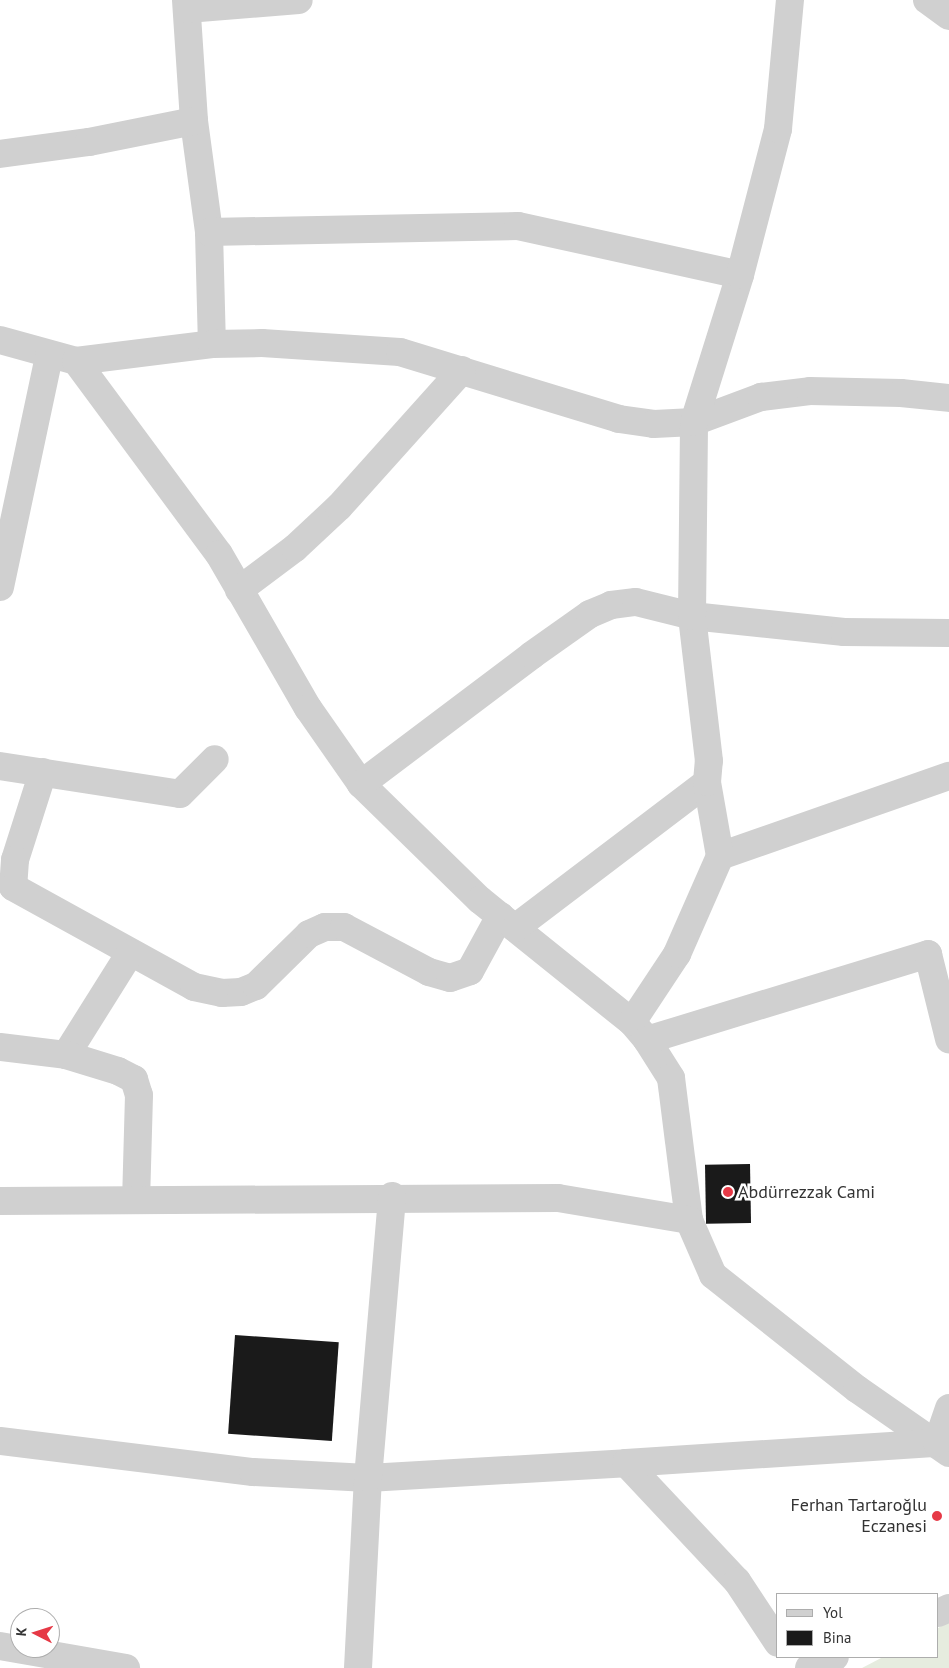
<!DOCTYPE html>
<html>
<head>
<meta charset="utf-8">
<style>
  body { margin:0 }
  #map { position:relative; width:949px; height:1668px; overflow:hidden; background:#fff; font-family:"PT Sans",sans-serif }
  div>[style] { position:absolute }
  .green>* { inset:0; background:#e6ecdf }
  .building>* { inset:0; background:#1a1a1a; transform-origin:0 0 }
  .minor>* { height:28px; margin:-14px; padding:0 14px; transform-origin:14px; border-radius:14px; background:#d0d0d0 }
  .dots>* { width:14px; height:14px; translate:-50% -50%; box-sizing:border-box; border:2px solid #fff; border-radius:50% }
  span { translate:-50% -50%; white-space:nowrap; text-align:center; line-height:1.15; -webkit-text-stroke:5px #fff; paint-order:stroke }
  .poi-label { font-size:18px; color:#333 }
  .left { translate:0 -50%; text-align:left }
  .right { translate:-100% -50%; text-align:right }
  .legend { position:absolute; left:776px; top:1593px; width:162px; height:65px; box-sizing:border-box; background:#fff; border:1px solid #adadad; margin:0; padding:6px 9px; list-style:none; font-size:15px; color:#333 }
  .legend li { display:flex; align-items:center; gap:10px; height:25px }
  .legend b { width:25px; border:1px solid #adadad }
  .north { position:absolute; left:10px; top:1608px; width:50px; height:50px; box-sizing:border-box; background:#fff; border:1px solid #adadad; border-radius:50%; rotate:275deg; font-size:14px; font-weight:700; line-height:20px; text-align:center; color:#333 }
  .north::after { content:''; display:block; margin:auto; width:18px; height:22px; background:#e63946; clip-path:polygon(50% 0,100% 100%,50% 72%,0 100%) }
</style>
</head>
<body>
<div id="map">
  <div class="green">
    <i style="clip-path:polygon(949px 1622px,949px 1668px,862px 1668px,883px 1657px,938px 1657px,938px 1628px)"></i>
  </div>
  <div class="building">
    <i style="left:750px;top:1164px;width:59px;height:45px;rotate:89deg"></i>
    <i style="left:235px;top:1335px;width:104px;height:99px;rotate:4deg"></i>
  </div>
  <div class="minor">
    <i style="left:186px;top:0;width:121px;rotate:86.2deg"></i>
    <i style="left:194px;top:121px;width:112px;rotate:82.3deg"></i>
    <i style="left:209px;top:232px;width:112px;rotate:88.5deg"></i>
    <i style="left:927px;top:0;width:27px;rotate:36deg"></i>
    <i style="left:187px;top:9px;width:112px;rotate:-4.6deg"></i>
    <i style="left:0;top:154px;width:90px;rotate:-7.7deg"></i>
    <i style="left:89px;top:142px;width:107px;rotate:-11.3deg"></i>
    <i style="left:209px;top:232px;width:309px;rotate:-1.1deg"></i>
    <i style="left:518px;top:226px;width:227px;rotate:12.4deg"></i>
    <i style="left:0;top:340px;width:79px;rotate:15.4deg"></i>
    <i style="left:76px;top:361px;width:240px;rotate:53.5deg"></i>
    <i style="left:219px;top:554px;width:178px;rotate:60deg"></i>
    <i style="left:308px;top:708px;width:93px;rotate:55.1deg"></i>
    <i style="left:361px;top:784px;width:166px;rotate:44.3deg"></i>
    <i style="left:480px;top:900px;width:195px;rotate:38.8deg"></i>
    <i style="left:632px;top:1022px;width:23px;rotate:50deg"></i>
    <i style="left:647px;top:1040px;width:45px;rotate:57.7deg"></i>
    <i style="left:671px;top:1078px;width:143px;rotate:82.8deg"></i>
    <i style="left:689px;top:1220px;width:60px;rotate:66.4deg"></i>
    <i style="left:713px;top:1275px;width:184px;rotate:38.4deg"></i>
    <i style="left:857px;top:1389px;width:112px;rotate:34.8deg"></i>
    <i style="left:76px;top:361px;width:137px;rotate:-7.1deg"></i>
    <i style="left:212px;top:344px;width:50px;rotate:-1.1deg"></i>
    <i style="left:262px;top:343px;width:138px;rotate:3.7deg"></i>
    <i style="left:400px;top:352px;width:229px;rotate:17deg"></i>
    <i style="left:619px;top:419px;width:35px;rotate:8deg"></i>
    <i style="left:654px;top:424px;width:40px;rotate:-2.9deg"></i>
    <i style="left:694px;top:422px;width:72px;rotate:-20.5deg"></i>
    <i style="left:761px;top:397px;width:49px;rotate:-7deg"></i>
    <i style="left:810px;top:391px;width:91px;rotate:1.3deg"></i>
    <i style="left:901px;top:393px;width:48px;rotate:5.9deg"></i>
    <i style="left:0;top:587px;width:236px;rotate:-78deg"></i>
    <i style="left:239px;top:590px;width:70px;rotate:-36.9deg"></i>
    <i style="left:295px;top:548px;width:60px;rotate:-43deg"></i>
    <i style="left:339px;top:507px;width:184px;rotate:-48.1deg"></i>
    <i style="left:0;top:766px;width:182px;rotate:8.8deg"></i>
    <i style="left:180px;top:794px;width:49px;rotate:-45deg"></i>
    <i style="left:43px;top:772px;width:92px;rotate:107.7deg"></i>
    <i style="left:15px;top:860px;width:27px;rotate:94deg"></i>
    <i style="left:13px;top:887px;width:207px;rotate:28.9deg"></i>
    <i style="left:194px;top:987px;width:29px;rotate:12deg"></i>
    <i style="left:222px;top:993px;width:19px;rotate:-3deg"></i>
    <i style="left:241px;top:992px;width:16px;rotate:-22deg"></i>
    <i style="left:256px;top:986px;width:74px;rotate:-44.5deg"></i>
    <i style="left:309px;top:934px;width:17px;rotate:-24deg"></i>
    <i style="left:325px;top:927px;width:19px"></i>
    <i style="left:344px;top:927px;width:96px;rotate:27.9deg"></i>
    <i style="left:429px;top:972px;width:22px;rotate:16deg"></i>
    <i style="left:450px;top:978px;width:21px;rotate:-19deg"></i>
    <i style="left:470px;top:971px;width:63px;rotate:-61.4deg"></i>
    <i style="left:361px;top:784px;width:214px;rotate:-37deg"></i>
    <i style="left:532px;top:655px;width:71px;rotate:-35.3deg"></i>
    <i style="left:590px;top:614px;width:23px;rotate:-23deg"></i>
    <i style="left:611px;top:605px;width:25px;rotate:-7deg"></i>
    <i style="left:636px;top:602px;width:58px;rotate:14deg"></i>
    <i style="left:692px;top:616px;width:153px;rotate:6deg"></i>
    <i style="left:844px;top:632px;width:105px;rotate:0.5deg"></i>
    <i style="left:720px;top:856px;width:243px;rotate:-19.3deg"></i>
    <i style="left:515px;top:928px;width:241px;rotate:-37.2deg"></i>
    <i style="left:632px;top:1022px;width:82px;rotate:-56.5deg"></i>
    <i style="left:677px;top:954px;width:107px;rotate:-66.3deg"></i>
    <i style="left:720px;top:856px;width:75px;rotate:-100deg"></i>
    <i style="left:707px;top:782px;width:21px;rotate:-85deg"></i>
    <i style="left:709px;top:761px;width:146px;rotate:-96.7deg"></i>
    <i style="left:692px;top:616px;width:194px;rotate:-89.4deg"></i>
    <i style="left:694px;top:422px;width:154px;rotate:-72.6deg"></i>
    <i style="left:740px;top:275px;width:151px;rotate:-75.4deg"></i>
    <i style="left:778px;top:129px;width:130px;rotate:-84.7deg"></i>
    <i style="left:647px;top:1040px;width:294px;rotate:-17deg"></i>
    <i style="left:928px;top:954px;width:88px;rotate:76.1deg"></i>
    <i style="left:0;top:1047px;width:66px;rotate:6.9deg"></i>
    <i style="left:66px;top:1055px;width:120px;rotate:-57.9deg"></i>
    <i style="left:66px;top:1055px;width:54px;rotate:17.1deg"></i>
    <i style="left:118px;top:1071px;width:18px;rotate:27deg"></i>
    <i style="left:134px;top:1079px;width:17px;rotate:73deg"></i>
    <i style="left:139px;top:1095px;width:105px;rotate:91.6deg"></i>
    <i style="left:0;top:1201px;width:558px;rotate:-0.31deg"></i>
    <i style="left:558px;top:1198px;width:133px;rotate:9.5deg"></i>
    <i style="left:0;top:1441px;width:255px;rotate:7deg"></i>
    <i style="left:253px;top:1472px;width:115px;rotate:3deg"></i>
    <i style="left:368px;top:1478px;width:258px;rotate:-3.3deg"></i>
    <i style="left:626px;top:1463px;width:162px;rotate:46.8deg"></i>
    <i style="left:737px;top:1581px;width:74px;rotate:56.5deg"></i>
    <i style="left:626px;top:1463px;width:312px;rotate:-3.7deg"></i>
    <i style="left:937px;top:1443px;width:37px;rotate:-71deg"></i>
    <i style="left:938px;top:1613px;width:12px;rotate:-24deg"></i>
    <i style="left:0;top:1646px;width:128px;rotate:9.9deg"></i>
    <i style="left:358px;top:1668px;width:190px;rotate:-87deg"></i>
    <i style="left:368px;top:1478px;width:283px;rotate:-85.1deg"></i>
    <i style="left:809px;top:1668px;width:28px;rotate:-23deg"></i>
  </div>
  <div class="dots">
    <i style="left:728px;top:1192px;background:#e63946"></i>
    <i style="left:937px;top:1516px;background:#e63946"></i>
  </div>
  <div class="poi-label">
    <span class="left" style="left:738px;top:1192px">Abdürrezzak Cami</span>
    <span class="right" style="left:927px;top:1516px">Ferhan Tartaroğlu<br>Eczanesi</span>
  </div>
  <ul class="legend">
  <li><b style="height:6px;background:#d0d0d0"></b>Yol</li>
  <li><b style="height:14px;background:#1a1a1a"></b>Bina</li>
  </ul>
  <div class="north">K</div>
</div>
</body>
</html>
